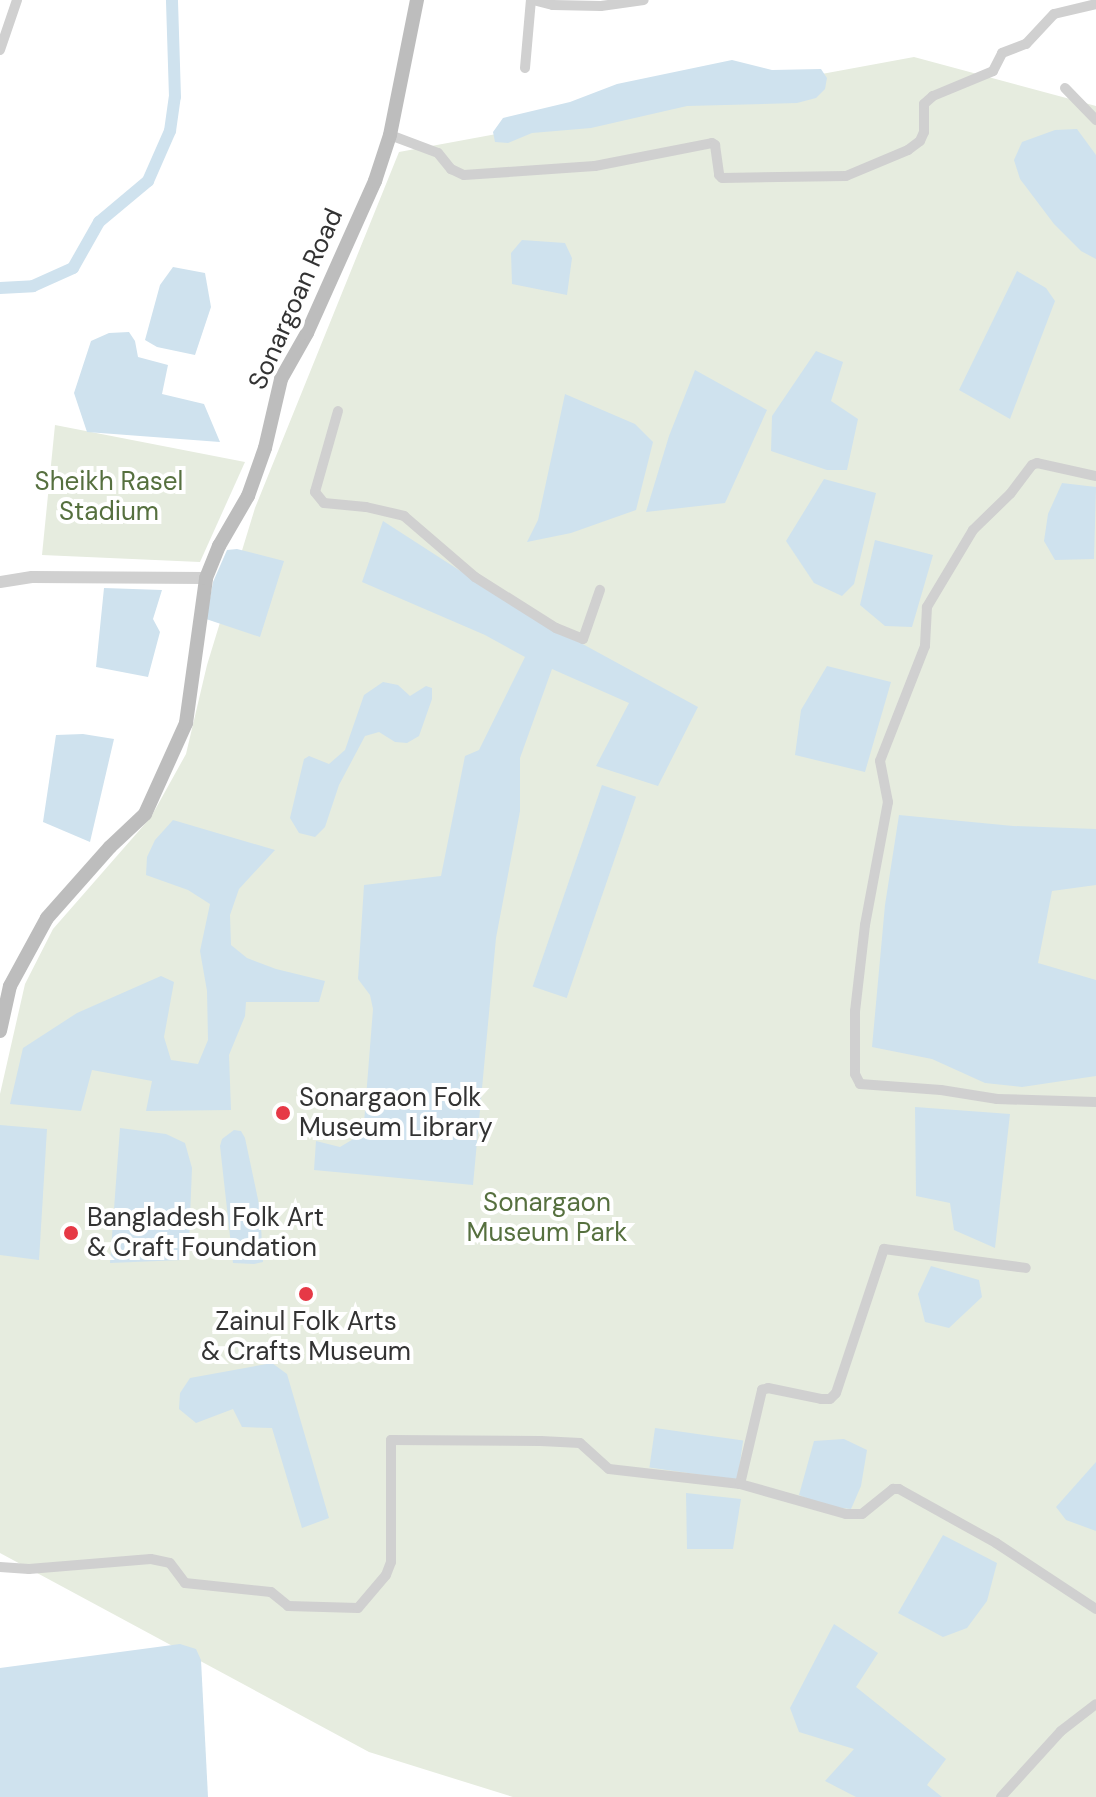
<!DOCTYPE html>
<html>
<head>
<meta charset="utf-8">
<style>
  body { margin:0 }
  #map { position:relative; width:1096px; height:1797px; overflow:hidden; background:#fff; font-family:"DM Sans",sans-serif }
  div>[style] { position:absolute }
  .green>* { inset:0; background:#e6ecdf }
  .water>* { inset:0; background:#cfe2ee; transform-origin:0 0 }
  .canal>* { height:12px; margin:-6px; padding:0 6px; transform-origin:6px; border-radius:6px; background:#cfe2ee }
  .minor>* { height:10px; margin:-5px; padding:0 5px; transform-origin:5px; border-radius:5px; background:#d0d0d0 }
  .tertiary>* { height:12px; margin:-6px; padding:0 6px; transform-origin:6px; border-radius:6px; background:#d0d0d0 }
  .secondary>* { height:14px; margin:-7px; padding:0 7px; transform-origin:7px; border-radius:7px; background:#bdbdbd }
  .dots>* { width:22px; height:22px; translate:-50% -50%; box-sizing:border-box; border:4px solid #fff; border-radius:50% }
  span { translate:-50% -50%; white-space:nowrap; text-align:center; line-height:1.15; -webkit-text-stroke:8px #fff; paint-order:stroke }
  .street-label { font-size:26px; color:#333 }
  .park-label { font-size:26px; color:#56703f }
  .poi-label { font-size:26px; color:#333 }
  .left { translate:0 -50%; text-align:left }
</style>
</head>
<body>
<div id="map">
  <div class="green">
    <i style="clip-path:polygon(914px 57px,1096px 106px,1096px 1797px,513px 1797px,369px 1752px,0 1553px,0 1094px,25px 984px,53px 929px,151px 817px,186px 754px,207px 665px,255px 508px,399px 152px)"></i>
    <i style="clip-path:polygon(55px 425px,245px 462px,200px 562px,42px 555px)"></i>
  </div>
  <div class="water">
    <i style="clip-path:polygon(732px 60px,772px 70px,821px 69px,827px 78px,825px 89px,816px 98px,797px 103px,687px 106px,591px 128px,532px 133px,508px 143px,495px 142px,493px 132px,503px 118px,570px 102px,617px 84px)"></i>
    <i style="clip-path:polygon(1077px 129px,1096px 155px,1096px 259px,1081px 251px,1054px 224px,1020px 179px,1014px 160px,1022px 142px,1055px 130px)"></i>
    <i style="clip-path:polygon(522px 240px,565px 243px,572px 258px,567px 295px,512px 284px,511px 253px)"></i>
    <i style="clip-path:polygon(173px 267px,205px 273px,211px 307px,195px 355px,157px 347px,145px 340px,160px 285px)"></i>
    <i style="clip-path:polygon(1017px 271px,1046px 288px,1055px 301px,1010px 419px,959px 390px)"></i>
    <i style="clip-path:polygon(129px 332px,135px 341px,138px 357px,168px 365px,162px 394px,204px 404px,220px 442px,87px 432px,74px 393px,91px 341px,109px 333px)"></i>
    <i style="clip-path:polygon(816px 351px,843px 362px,831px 401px,858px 419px,847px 470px,827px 470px,771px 451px,772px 416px)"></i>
    <i style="clip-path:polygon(695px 370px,767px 410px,725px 503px,646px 512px,669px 436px)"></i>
    <i style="clip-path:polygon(565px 394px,635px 424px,653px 442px,636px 510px,571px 533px,527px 542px,538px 520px)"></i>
    <i style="clip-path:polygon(824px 479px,876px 493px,854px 584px,842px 596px,814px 583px,786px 541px)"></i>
    <i style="clip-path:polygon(1062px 483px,1096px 487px,1094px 559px,1055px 560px,1044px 541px,1048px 514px)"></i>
    <i style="clip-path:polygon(383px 521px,524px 612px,698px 707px,658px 786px,596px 766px,629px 703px,552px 669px,520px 758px,520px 811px,496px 938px,473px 1185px,314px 1170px,316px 1141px,340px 1147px,360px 1135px,364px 1123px,373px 1009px,370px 995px,358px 979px,364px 885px,441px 876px,465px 756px,479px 750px,525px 657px,485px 635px,362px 582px)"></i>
    <i style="clip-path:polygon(875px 540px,933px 555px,912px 627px,885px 626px,860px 605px)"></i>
    <i style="clip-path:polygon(237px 549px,284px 561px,260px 637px,206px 619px,213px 582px,227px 550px)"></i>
    <i style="clip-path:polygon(104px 588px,162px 590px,153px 619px,160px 632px,148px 677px,96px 667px)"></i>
    <i style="clip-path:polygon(827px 666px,891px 682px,865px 772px,795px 755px,801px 710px)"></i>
    <i style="clip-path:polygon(383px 682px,398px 685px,410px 696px,426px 686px,432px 688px,432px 699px,419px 736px,407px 743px,395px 742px,379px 732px,365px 736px,339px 785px,325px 827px,315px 837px,299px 833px,290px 818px,304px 759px,309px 756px,329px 764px,345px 750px,364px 695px)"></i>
    <i style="clip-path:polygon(83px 734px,114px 739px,90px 842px,43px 822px,56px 735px)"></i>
    <i style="left:602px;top:785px;width:36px;height:213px;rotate:19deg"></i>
    <i style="clip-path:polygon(899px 815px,1013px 826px,1096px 829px,1096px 885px,1052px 891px,1038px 963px,1096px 980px,1096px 1076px,1022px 1087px,985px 1083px,932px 1059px,872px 1047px,885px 905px)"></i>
    <i style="clip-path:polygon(173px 820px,275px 850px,239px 889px,230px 915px,231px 945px,247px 958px,276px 969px,325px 981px,319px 1002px,246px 1002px,245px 1016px,229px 1055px,231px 1110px,146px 1111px,152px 1081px,92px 1070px,81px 1111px,10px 1104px,23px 1048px,77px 1013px,161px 976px,174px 982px,164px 1037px,171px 1060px,198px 1064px,208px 1040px,207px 991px,200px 951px,210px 904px,188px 890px,146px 875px,147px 857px,155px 840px)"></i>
    <i style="clip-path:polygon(915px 1107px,1010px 1114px,995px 1248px,954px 1230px,950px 1203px,916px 1196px)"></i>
    <i style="clip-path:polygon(0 1125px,47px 1129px,39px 1260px,0 1255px)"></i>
    <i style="clip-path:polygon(120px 1128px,166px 1134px,185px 1143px,192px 1168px,189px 1242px,182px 1260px,110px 1263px)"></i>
    <i style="clip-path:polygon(234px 1130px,241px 1131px,245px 1138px,260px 1209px,263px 1262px,254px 1264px,233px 1263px,220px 1146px,222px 1139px)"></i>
    <i style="clip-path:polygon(931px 1266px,979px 1280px,982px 1297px,949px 1328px,925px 1322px,918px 1294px)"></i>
    <i style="clip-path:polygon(272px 1363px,287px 1374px,329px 1518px,302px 1528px,272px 1428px,242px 1427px,233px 1409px,196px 1423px,179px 1409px,180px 1393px,190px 1378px)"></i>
    <i style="left:655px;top:1428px;width:89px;height:40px;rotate:8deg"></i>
    <i style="clip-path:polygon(844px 1439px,867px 1450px,861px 1486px,851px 1509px,824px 1506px,799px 1495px,814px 1441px)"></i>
    <i style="clip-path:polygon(1096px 1462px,1096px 1531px,1066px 1520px,1056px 1507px)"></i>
    <i style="clip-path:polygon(686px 1493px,741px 1499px,733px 1549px,687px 1549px)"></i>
    <i style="clip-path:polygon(943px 1535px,997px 1563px,987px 1601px,967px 1628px,943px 1637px,898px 1613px)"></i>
    <i style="clip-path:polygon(834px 1624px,878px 1653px,856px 1687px,946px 1759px,927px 1785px,942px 1797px,856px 1797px,825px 1781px,854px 1749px,799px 1732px,790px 1708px)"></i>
    <i style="clip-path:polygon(180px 1644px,196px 1649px,201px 1660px,208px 1797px,0 1797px,0 1668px)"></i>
  </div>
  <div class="canal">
    <i style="left:0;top:288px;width:33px;rotate:-3deg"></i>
    <i style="left:33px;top:286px;width:44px;rotate:-24.2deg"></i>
    <i style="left:73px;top:268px;width:53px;rotate:-60.5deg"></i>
    <i style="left:99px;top:222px;width:64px;rotate:-39.9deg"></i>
    <i style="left:148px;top:181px;width:55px;rotate:-66.3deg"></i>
    <i style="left:170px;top:131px;width:34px;rotate:-82deg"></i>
    <i style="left:175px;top:97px;width:97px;rotate:-91.8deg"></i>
  </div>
  <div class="minor">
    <i style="left:533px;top:0;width:21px;rotate:14deg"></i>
    <i style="left:553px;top:5px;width:48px;rotate:1.2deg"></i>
    <i style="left:601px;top:6px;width:43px;rotate:-7.9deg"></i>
    <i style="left:0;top:50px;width:53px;rotate:-71.2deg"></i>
    <i style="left:525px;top:68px;width:68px;rotate:-85deg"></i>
    <i style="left:1065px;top:88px;width:45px;rotate:45.9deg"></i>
    <i style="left:390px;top:135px;width:51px;rotate:20.6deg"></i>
    <i style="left:438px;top:153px;width:21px;rotate:51deg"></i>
    <i style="left:451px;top:169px;width:14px;rotate:25deg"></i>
    <i style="left:464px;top:175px;width:131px;rotate:-3.9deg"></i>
    <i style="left:595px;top:166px;width:119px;rotate:-11.1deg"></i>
    <i style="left:712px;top:143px;width:4px;rotate:34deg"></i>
    <i style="left:715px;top:145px;width:30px;rotate:82deg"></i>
    <i style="left:719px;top:175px;width:4px;rotate:45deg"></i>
    <i style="left:722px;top:178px;width:124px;rotate:-0.9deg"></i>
    <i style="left:846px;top:176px;width:67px;rotate:-22.8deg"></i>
    <i style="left:908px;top:150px;width:15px;rotate:-37deg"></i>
    <i style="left:920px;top:141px;width:10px;rotate:-66deg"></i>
    <i style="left:924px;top:132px;width:28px;rotate:-90deg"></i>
    <i style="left:924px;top:104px;width:12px;rotate:-42deg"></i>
    <i style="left:933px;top:96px;width:65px;rotate:-22.6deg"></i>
    <i style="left:993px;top:71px;width:20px;rotate:-63deg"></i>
    <i style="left:1002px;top:53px;width:26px;rotate:-21deg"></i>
    <i style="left:1026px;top:44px;width:41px;rotate:-47deg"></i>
    <i style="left:1054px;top:14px;width:43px;rotate:-13.4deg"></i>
    <i style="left:338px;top:411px;width:84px;rotate:105.9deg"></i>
    <i style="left:315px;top:492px;width:14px;rotate:51deg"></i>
    <i style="left:324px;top:503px;width:42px;rotate:5.4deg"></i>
    <i style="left:366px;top:507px;width:39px;rotate:13deg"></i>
    <i style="left:404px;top:516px;width:94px;rotate:40.7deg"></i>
    <i style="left:475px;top:577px;width:96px;rotate:32.2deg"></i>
    <i style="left:556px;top:628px;width:29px;rotate:22deg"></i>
    <i style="left:583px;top:639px;width:52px;rotate:-70.9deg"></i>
    <i style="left:1096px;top:476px;width:60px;rotate:-167.6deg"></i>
    <i style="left:1037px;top:463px;width:5px;rotate:158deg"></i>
    <i style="left:1032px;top:465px;width:36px;rotate:127deg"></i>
    <i style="left:1010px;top:494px;width:52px;rotate:135.8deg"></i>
    <i style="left:973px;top:530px;width:90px;rotate:120.9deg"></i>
    <i style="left:927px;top:607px;width:39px;rotate:93deg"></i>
    <i style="left:925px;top:646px;width:123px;rotate:111.4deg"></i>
    <i style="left:880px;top:761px;width:42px;rotate:79deg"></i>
    <i style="left:888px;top:802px;width:125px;rotate:100.6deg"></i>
    <i style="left:865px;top:925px;width:87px;rotate:96.6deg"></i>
    <i style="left:855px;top:1011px;width:63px;rotate:90deg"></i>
    <i style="left:855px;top:1074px;width:11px;rotate:63deg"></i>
    <i style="left:860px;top:1084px;width:81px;rotate:4.2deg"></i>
    <i style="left:941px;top:1090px;width:57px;rotate:9.1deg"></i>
    <i style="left:997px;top:1099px;width:99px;rotate:1.7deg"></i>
    <i style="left:740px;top:1484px;width:97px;rotate:-76.8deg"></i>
    <i style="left:762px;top:1390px;width:6px;rotate:-18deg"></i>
    <i style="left:768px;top:1388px;width:54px;rotate:11.7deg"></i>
    <i style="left:821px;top:1399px;width:9px"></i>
    <i style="left:830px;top:1399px;width:8px;rotate:-45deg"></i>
    <i style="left:836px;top:1393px;width:152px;rotate:-71.6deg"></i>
    <i style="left:884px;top:1249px;width:143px;rotate:7.6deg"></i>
    <i style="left:0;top:1567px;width:29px;rotate:4deg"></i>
    <i style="left:29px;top:1569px;width:122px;rotate:-4.7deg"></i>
    <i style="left:151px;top:1559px;width:19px;rotate:12deg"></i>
    <i style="left:170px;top:1563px;width:25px;rotate:53deg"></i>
    <i style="left:185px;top:1583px;width:86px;rotate:6deg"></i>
    <i style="left:271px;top:1592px;width:22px;rotate:39deg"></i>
    <i style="left:288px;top:1606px;width:70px;rotate:1.6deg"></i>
    <i style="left:358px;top:1608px;width:43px;rotate:-49.7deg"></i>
    <i style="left:386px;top:1575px;width:14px;rotate:-69deg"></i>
    <i style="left:391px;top:1562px;width:122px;rotate:-90deg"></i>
    <i style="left:391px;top:1440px;width:150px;rotate:0.4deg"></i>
    <i style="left:541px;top:1441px;width:39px;rotate:3deg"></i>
    <i style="left:580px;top:1443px;width:39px;rotate:42deg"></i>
    <i style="left:609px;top:1469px;width:132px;rotate:6.5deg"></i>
    <i style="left:740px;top:1484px;width:110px;rotate:15.8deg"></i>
    <i style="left:846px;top:1514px;width:16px"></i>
    <i style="left:862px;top:1514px;width:40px;rotate:-39deg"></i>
    <i style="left:893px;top:1489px;width:6px"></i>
    <i style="left:899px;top:1489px;width:111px;rotate:29.1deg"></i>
    <i style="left:996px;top:1543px;width:120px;rotate:33.4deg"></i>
    <i style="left:1001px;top:1797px;width:89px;rotate:-47.7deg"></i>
    <i style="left:1061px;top:1731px;width:44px;rotate:-37.6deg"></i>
  </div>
  <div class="tertiary">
    <i style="left:0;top:582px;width:32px;rotate:-9deg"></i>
    <i style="left:32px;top:577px;width:174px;rotate:0.3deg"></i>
  </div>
  <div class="secondary">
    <i style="left:0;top:1031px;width:46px;rotate:-77.5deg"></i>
    <i style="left:10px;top:986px;width:77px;rotate:-61.4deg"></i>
    <i style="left:47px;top:918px;width:95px;rotate:-48.4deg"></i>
    <i style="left:110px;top:847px;width:48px;rotate:-43.3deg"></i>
    <i style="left:145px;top:814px;width:100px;rotate:-65.7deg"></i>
    <i style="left:186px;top:723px;width:146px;rotate:-82.1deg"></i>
    <i style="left:206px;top:578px;width:35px;rotate:-68deg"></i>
    <i style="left:219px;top:546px;width:58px;rotate:-59.9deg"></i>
    <i style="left:248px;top:496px;width:51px;rotate:-70.5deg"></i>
    <i style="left:265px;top:448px;width:71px;rotate:-76.9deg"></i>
    <i style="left:281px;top:379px;width:53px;rotate:-60.5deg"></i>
    <i style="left:307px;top:333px;width:167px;rotate:-65.9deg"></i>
    <i style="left:375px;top:181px;width:48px;rotate:-71.9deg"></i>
    <i style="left:390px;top:135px;width:138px;rotate:-78.7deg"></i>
  </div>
  <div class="dots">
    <i style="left:283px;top:1113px;background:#e63946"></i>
    <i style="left:71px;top:1233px;background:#e63946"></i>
    <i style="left:306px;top:1294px;background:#e63946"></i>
  </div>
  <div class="street-label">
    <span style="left:296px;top:299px;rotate:-66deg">Sonargoan Road</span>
  </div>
  <div class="park-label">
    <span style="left:109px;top:497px">Sheikh Rasel<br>Stadium</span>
    <span style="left:547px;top:1218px">Sonargaon<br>Museum Park</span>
  </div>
  <div class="poi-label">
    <span class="left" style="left:299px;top:1113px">Sonargaon Folk<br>Museum Library</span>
    <span class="left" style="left:87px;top:1233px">Bangladesh Folk Art<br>&amp; Craft Foundation</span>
    <span style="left:306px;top:1337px">Zainul Folk Arts<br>&amp; Crafts Museum</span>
  </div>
</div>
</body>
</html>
